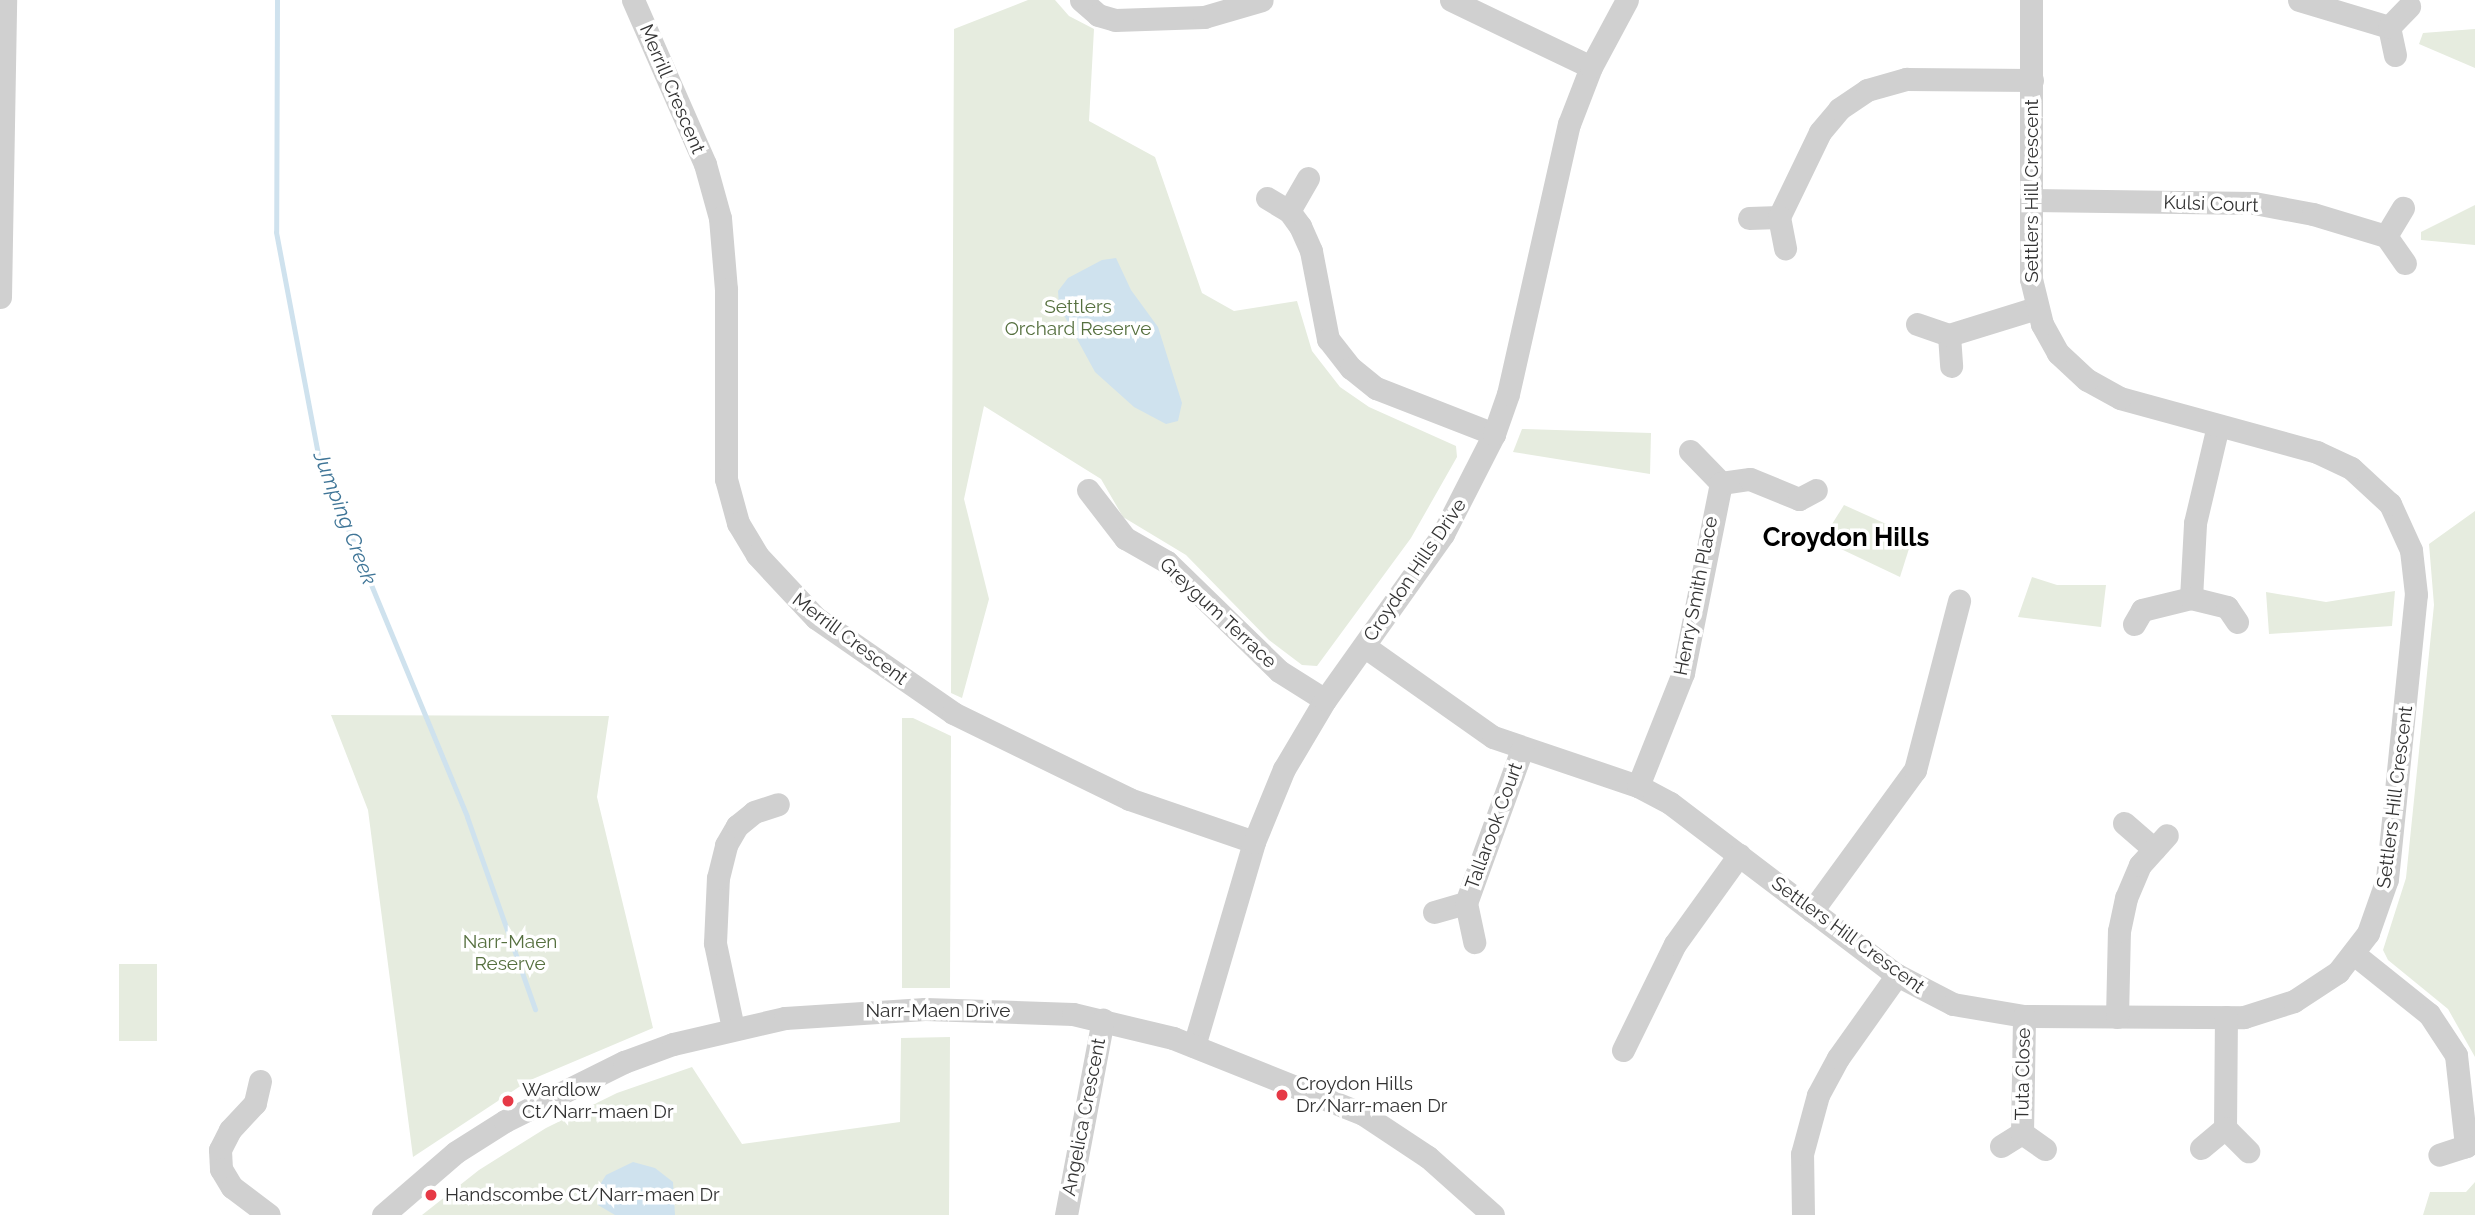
<!DOCTYPE html>
<html>
<head>
<meta charset="utf-8">
<style>
  body { margin:0 }
  #map { position:relative; width:2475px; height:1215px; overflow:hidden; background:#fff; font-family:Raleway,sans-serif }
  div>[style] { position:absolute }
  .green>* { inset:0; background:#e6ecdf; transform-origin:0 0 }
  .water>* { inset:0; background:#cfe2ee }
  .stream>* { height:5px; margin:-2.5px; padding:0 2.5px; transform-origin:2.5px; border-radius:2.5px; background:#cfe2ee }
  .minor>* { height:23px; margin:-11.5px; padding:0 11.5px; transform-origin:11.5px; border-radius:11.5px; background:#d0d0d0 }
  .dots>* { width:19px; height:19px; translate:-50% -50%; box-sizing:border-box; border:4px solid #fff; border-radius:50% }
  span { translate:-50% -50%; white-space:nowrap; text-align:center; line-height:1.15; -webkit-text-stroke:7px #fff; paint-order:stroke }
  .street-label { font-size:19px; color:#333 }
  .park-label { font-size:19px; color:#56703f }
  .poi-label { font-size:19px; color:#333 }
  .left { translate:0 -50%; text-align:left }
  .water-label { font-size:21px; color:#3f7597; font-style:italic }
  .district-label { font-size:26px; color:#000; font-weight:700 }
</style>
</head>
<body>
<div id="map">
  <div class="green">
    <i style="clip-path:polygon(1028px 0,1055px 0,1069px 16px,1094px 29px,1089px 121px,1155px 157px,1202px 293px,1234px 311px,1297px 301px,1312px 351px,1340px 387px,1369px 407px,1456px 446px,1457px 457px,1411px 538px,1317px 666px,1302px 665px,1269px 640px,1186px 555px,1123px 517px,1101px 479px,984px 406px,964px 499px,989px 599px,962px 698px,951px 693px,954px 29px)"></i>
    <i style="clip-path:polygon(2475px 29px,2475px 68px,2419px 44px,2423px 33px)"></i>
    <i style="clip-path:polygon(2475px 205px,2475px 245px,2421px 240px,2421px 232px)"></i>
    <i style="clip-path:polygon(1522px 429px,1651px 433px,1650px 474px,1513px 452px)"></i>
    <i style="clip-path:polygon(1844px 505px,1913px 536px,1900px 577px,1822px 540px)"></i>
    <i style="clip-path:polygon(2475px 511px,2475px 1057px,2448px 1009px,2388px 960px,2383px 950px,2406px 878px,2434px 605px,2429px 544px)"></i>
    <i style="clip-path:polygon(2032px 577px,2057px 585px,2106px 585px,2101px 627px,2018px 617px)"></i>
    <i style="clip-path:polygon(2395px 591px,2392px 626px,2269px 634px,2266px 592px,2326px 602px)"></i>
    <i style="clip-path:polygon(331px 715px,609px 716px,597px 797px,653px 1028px,528px 1081px,413px 1157px,368px 810px)"></i>
    <i style="clip-path:polygon(902px 718px,913px 718px,951px 736px,950px 988px,902px 988px)"></i>
    <i style="left:119px;top:964px;width:38px;height:77px"></i>
    <i style="clip-path:polygon(950px 1037px,949px 1215px,422px 1215px,479px 1170px,546px 1128px,617px 1093px,692px 1067px,742px 1144px,900px 1122px,901px 1038px)"></i>
    <i style="clip-path:polygon(2475px 1182px,2475px 1215px,2423px 1215px,2430px 1192px,2466px 1192px)"></i>
  </div>
  <div class="water">
    <i style="clip-path:polygon(1116px 258px,1131px 290px,1158px 327px,1182px 403px,1178px 421px,1166px 424px,1134px 407px,1095px 372px,1059px 306px,1058px 291px,1068px 278px,1102px 260px)"></i>
    <i style="clip-path:polygon(633px 1162px,655px 1168px,673px 1182px,675px 1215px,615px 1215px,598px 1205px,596px 1191px,606px 1175px)"></i>
  </div>
  <div class="stream">
    <i style="left:277px;top:0;width:232px;rotate:90.2deg"></i>
    <i style="left:276px;top:232px;width:231px;rotate:79.3deg"></i>
    <i style="left:319px;top:459px;width:387px;rotate:67.5deg"></i>
    <i style="left:467px;top:817px;width:204px;rotate:70.5deg"></i>
  </div>
  <div class="minor">
    <i style="left:633px;top:0;width:179px;rotate:66.3deg"></i>
    <i style="left:705px;top:164px;width:56px;rotate:74.5deg"></i>
    <i style="left:720px;top:218px;width:71px;rotate:85.2deg"></i>
    <i style="left:726px;top:289px;width:190px;rotate:90deg"></i>
    <i style="left:726px;top:479px;width:46px;rotate:74.7deg"></i>
    <i style="left:738px;top:523px;width:37px;rotate:59deg"></i>
    <i style="left:757px;top:555px;width:86px;rotate:46.9deg"></i>
    <i style="left:816px;top:618px;width:167px;rotate:34.7deg"></i>
    <i style="left:953px;top:713px;width:196px;rotate:26deg"></i>
    <i style="left:1129px;top:799px;width:132px;rotate:19deg"></i>
    <i style="left:1081px;top:0;width:23px;rotate:41deg"></i>
    <i style="left:1098px;top:15px;width:18px;rotate:16deg"></i>
    <i style="left:1115px;top:20px;width:89px;rotate:-1.9deg"></i>
    <i style="left:1204px;top:17px;width:60px;rotate:-16.3deg"></i>
    <i style="left:1451px;top:0;width:155px;rotate:25.6deg"></i>
    <i style="left:2299px;top:0;width:94px;rotate:16.7deg"></i>
    <i style="left:2395px;top:55px;width:29px;rotate:-102deg"></i>
    <i style="left:2389px;top:27px;width:29px;rotate:-46deg"></i>
    <i style="left:1267px;top:198px;width:26px;rotate:31deg"></i>
    <i style="left:1289px;top:211px;width:19px;rotate:54deg"></i>
    <i style="left:1300px;top:226px;width:27px;rotate:66deg"></i>
    <i style="left:1311px;top:251px;width:90px;rotate:79.1deg"></i>
    <i style="left:1328px;top:339px;width:37px;rotate:52deg"></i>
    <i style="left:1351px;top:368px;width:32px;rotate:39deg"></i>
    <i style="left:1376px;top:388px;width:127px;rotate:21.3deg"></i>
    <i style="left:2031px;top:200px;width:223px;rotate:0.8deg"></i>
    <i style="left:2254px;top:203px;width:60px;rotate:10.6deg"></i>
    <i style="left:2313px;top:214px;width:76px;rotate:16.8deg"></i>
    <i style="left:2386px;top:236px;width:33px;rotate:-59deg"></i>
    <i style="left:1289px;top:211px;width:38px;rotate:-60deg"></i>
    <i style="left:1779px;top:217px;width:94px;rotate:-64.2deg"></i>
    <i style="left:1820px;top:132px;width:30px;rotate:-50deg"></i>
    <i style="left:1839px;top:109px;width:34px;rotate:-34deg"></i>
    <i style="left:1867px;top:90px;width:41px;rotate:-15.8deg"></i>
    <i style="left:1906px;top:79px;width:126px;rotate:0.5deg"></i>
    <i style="left:1749px;top:218px;width:30px;rotate:-2deg"></i>
    <i style="left:1779px;top:217px;width:32px;rotate:79deg"></i>
    <i style="left:2386px;top:236px;width:33px;rotate:55deg"></i>
    <i style="left:0;top:297px;width:297px;rotate:-89deg"></i>
    <i style="left:1917px;top:324px;width:34px;rotate:19deg"></i>
    <i style="left:1949px;top:335px;width:31px;rotate:86deg"></i>
    <i style="left:1949px;top:335px;width:91px;rotate:-17.2deg"></i>
    <i style="left:1690px;top:451px;width:45px;rotate:45.9deg"></i>
    <i style="left:1088px;top:490px;width:61px;rotate:52.4deg"></i>
    <i style="left:1125px;top:538px;width:48px;rotate:29.7deg"></i>
    <i style="left:1167px;top:562px;width:156px;rotate:44.2deg"></i>
    <i style="left:1279px;top:671px;width:54px;rotate:32.2deg"></i>
    <i style="left:2191px;top:598px;width:75px;rotate:-86.9deg"></i>
    <i style="left:2195px;top:523px;width:100px;rotate:-76.7deg"></i>
    <i style="left:2134px;top:624px;width:16px;rotate:-60deg"></i>
    <i style="left:2142px;top:610px;width:50px;rotate:-13.8deg"></i>
    <i style="left:2191px;top:598px;width:37px;rotate:14deg"></i>
    <i style="left:2227px;top:607px;width:18px;rotate:56deg"></i>
    <i style="left:1364px;top:646px;width:158px;rotate:35.2deg"></i>
    <i style="left:1493px;top:737px;width:153px;rotate:18.7deg"></i>
    <i style="left:1638px;top:786px;width:36px;rotate:28deg"></i>
    <i style="left:1670px;top:803px;width:285px;rotate:37.2deg"></i>
    <i style="left:1897px;top:975px;width:63px;rotate:27.4deg"></i>
    <i style="left:1953px;top:1004px;width:72px;rotate:9.6deg"></i>
    <i style="left:2024px;top:1016px;width:220px;rotate:0.3deg"></i>
    <i style="left:2244px;top:1017px;width:52px;rotate:-17.7deg"></i>
    <i style="left:2294px;top:1001px;width:53px;rotate:-33.4deg"></i>
    <i style="left:2338px;top:972px;width:49px;rotate:-52.4deg"></i>
    <i style="left:2368px;top:933px;width:57px;rotate:-70.6deg"></i>
    <i style="left:2387px;top:879px;width:286px;rotate:-84.2deg"></i>
    <i style="left:2416px;top:594px;width:44px;rotate:-96.5deg"></i>
    <i style="left:2411px;top:550px;width:51px;rotate:-114.5deg"></i>
    <i style="left:2390px;top:504px;width:53px;rotate:-137.3deg"></i>
    <i style="left:2351px;top:468px;width:38px;rotate:-155deg"></i>
    <i style="left:2317px;top:452px;width:204px;rotate:-164.7deg"></i>
    <i style="left:2120px;top:398px;width:38px;rotate:-151deg"></i>
    <i style="left:2087px;top:380px;width:40px;rotate:-137deg"></i>
    <i style="left:2058px;top:353px;width:33px;rotate:-119deg"></i>
    <i style="left:2042px;top:324px;width:46px;rotate:-103.7deg"></i>
    <i style="left:2031px;top:279px;width:279px;rotate:-90deg"></i>
    <i style="left:1638px;top:786px;width:122px;rotate:-68.3deg"></i>
    <i style="left:1683px;top:673px;width:194px;rotate:-78.7deg"></i>
    <i style="left:1721px;top:483px;width:29px;rotate:-8deg"></i>
    <i style="left:1750px;top:479px;width:53px;rotate:22.2deg"></i>
    <i style="left:1799px;top:499px;width:19px;rotate:-28deg"></i>
    <i style="left:2124px;top:823px;width:40px;rotate:41deg"></i>
    <i style="left:1466px;top:903px;width:164px;rotate:-70deg"></i>
    <i style="left:1812px;top:911px;width:175px;rotate:-53.9deg"></i>
    <i style="left:1915px;top:770px;width:175px;rotate:-75.4deg"></i>
    <i style="left:1434px;top:912px;width:33px;rotate:-16deg"></i>
    <i style="left:1466px;top:903px;width:40px;rotate:78deg"></i>
    <i style="left:2354px;top:954px;width:96px;rotate:38.7deg"></i>
    <i style="left:2429px;top:1014px;width:49px;rotate:56.6deg"></i>
    <i style="left:2456px;top:1055px;width:92px;rotate:83.7deg"></i>
    <i style="left:2466px;top:1146px;width:28px;rotate:162deg"></i>
    <i style="left:2117px;top:1017px;width:86px;rotate:-88.7deg"></i>
    <i style="left:2119px;top:931px;width:34px;rotate:-78deg"></i>
    <i style="left:2126px;top:898px;width:36px;rotate:-67deg"></i>
    <i style="left:2140px;top:865px;width:40px;rotate:-48deg"></i>
    <i style="left:733px;top:1028px;width:87px;rotate:-102deg"></i>
    <i style="left:715px;top:943px;width:65px;rotate:-87.4deg"></i>
    <i style="left:718px;top:878px;width:34px;rotate:-76deg"></i>
    <i style="left:726px;top:845px;width:22px;rotate:-60deg"></i>
    <i style="left:737px;top:826px;width:22px;rotate:-39deg"></i>
    <i style="left:754px;top:812px;width:25px;rotate:-18deg"></i>
    <i style="left:1194px;top:1046px;width:213px;rotate:-73.6deg"></i>
    <i style="left:1254px;top:842px;width:79px;rotate:-67.7deg"></i>
    <i style="left:1284px;top:769px;width:80px;rotate:-59.3deg"></i>
    <i style="left:1325px;top:700px;width:204px;rotate:-54.6deg"></i>
    <i style="left:1443px;top:534px;width:112px;rotate:-63deg"></i>
    <i style="left:1494px;top:434px;width:42px;rotate:-70.7deg"></i>
    <i style="left:1508px;top:394px;width:277px;rotate:-77.3deg"></i>
    <i style="left:1569px;top:124px;width:61px;rotate:-68.9deg"></i>
    <i style="left:1591px;top:67px;width:76px;rotate:-61.8deg"></i>
    <i style="left:1623px;top:1050px;width:118px;rotate:-63.9deg"></i>
    <i style="left:1675px;top:944px;width:110px;rotate:-54.3deg"></i>
    <i style="left:260px;top:1081px;width:23px;rotate:103deg"></i>
    <i style="left:255px;top:1103px;width:37px;rotate:133deg"></i>
    <i style="left:230px;top:1130px;width:22px;rotate:117deg"></i>
    <i style="left:220px;top:1150px;width:19px;rotate:87deg"></i>
    <i style="left:221px;top:1169px;width:21px;rotate:59deg"></i>
    <i style="left:232px;top:1187px;width:46px;rotate:37.1deg"></i>
    <i style="left:2225px;top:1128px;width:111px;rotate:-89.5deg"></i>
    <i style="left:2022px;top:1133px;width:117px;rotate:-89deg"></i>
    <i style="left:2001px;top:1146px;width:25px;rotate:-32deg"></i>
    <i style="left:2022px;top:1133px;width:28px;rotate:35deg"></i>
    <i style="left:2201px;top:1148px;width:31px;rotate:-40deg"></i>
    <i style="left:2225px;top:1128px;width:33px;rotate:45deg"></i>
    <i style="left:383px;top:1215px;width:96px;rotate:-40.8deg"></i>
    <i style="left:456px;top:1152px;width:58px;rotate:-32.3deg"></i>
    <i style="left:505px;top:1121px;width:133px;rotate:-26.4deg"></i>
    <i style="left:624px;top:1062px;width:52px;rotate:-20.2deg"></i>
    <i style="left:673px;top:1044px;width:115px;rotate:-13.1deg"></i>
    <i style="left:785px;top:1018px;width:140px;rotate:-3.7deg"></i>
    <i style="left:925px;top:1009px;width:148px;rotate:1.9deg"></i>
    <i style="left:1073px;top:1014px;width:103px;rotate:13.5deg"></i>
    <i style="left:1173px;top:1038px;width:205px;rotate:21.8deg"></i>
    <i style="left:1363px;top:1114px;width:78px;rotate:33.5deg"></i>
    <i style="left:1428px;top:1157px;width:87px;rotate:41.7deg"></i>
    <i style="left:1066px;top:1215px;width:199px;rotate:-79.3deg"></i>
    <i style="left:1803px;top:1215px;width:61px;rotate:-90.9deg"></i>
    <i style="left:1802px;top:1154px;width:61px;rotate:-74.8deg"></i>
    <i style="left:1818px;top:1095px;width:42px;rotate:-61.6deg"></i>
    <i style="left:1838px;top:1058px;width:102px;rotate:-54.6deg"></i>
  </div>
  <div class="dots">
    <i style="left:1282px;top:1095px;background:#e63946"></i>
    <i style="left:508px;top:1101px;background:#e63946"></i>
    <i style="left:431px;top:1195px;background:#e63946"></i>
  </div>
  <div class="street-label">
    <span style="left:672px;top:89px;rotate:67deg">Merrill Crescent</span>
    <span style="left:2032px;top:191px;rotate:-90deg">Settlers Hill Crescent</span>
    <span style="left:2211px;top:204px;rotate:2deg">Kulsi Court</span>
    <span style="left:1415px;top:570px;rotate:-56deg">Croydon Hills Drive</span>
    <span style="left:1696px;top:596px;rotate:-79deg">Henry Smith Place</span>
    <span style="left:1218px;top:613px;rotate:43deg">Greygum Terrace</span>
    <span style="left:850px;top:639px;rotate:37deg">Merrill Crescent</span>
    <span style="left:2395px;top:797px;rotate:-83deg">Settlers Hill Crescent</span>
    <span style="left:1494px;top:826px;rotate:-70deg">Tallarook Court</span>
    <span style="left:1848px;top:935px;rotate:36deg">Settlers Hill Crescent</span>
    <span style="left:938px;top:1011px">Narr-Maen Drive</span>
    <span style="left:2023px;top:1074px;rotate:-89deg">Tuta Close</span>
    <span style="left:1084px;top:1117px;rotate:-79deg">Angelica Crescent</span>
  </div>
  <div class="park-label">
    <span style="left:1078px;top:318px">Settlers<br>Orchard Reserve</span>
    <span style="left:510px;top:953px">Narr-Maen<br>Reserve</span>
  </div>
  <div class="poi-label">
    <span class="left" style="left:1296px;top:1095px">Croydon Hills<br>Dr/Narr-maen Dr</span>
    <span class="left" style="left:522px;top:1101px">Wardlow<br>Ct/Narr-maen Dr</span>
    <span class="left" style="left:445px;top:1195px">Handscombe Ct/Narr-maen Dr</span>
  </div>
  <div class="water-label">
    <span style="left:345px;top:518px;rotate:69deg">Jumping Creek</span>
  </div>
  <div class="district-label">
    <span style="left:1846px;top:538px">Croydon Hills</span>
  </div>
</div>
</body>
</html>
